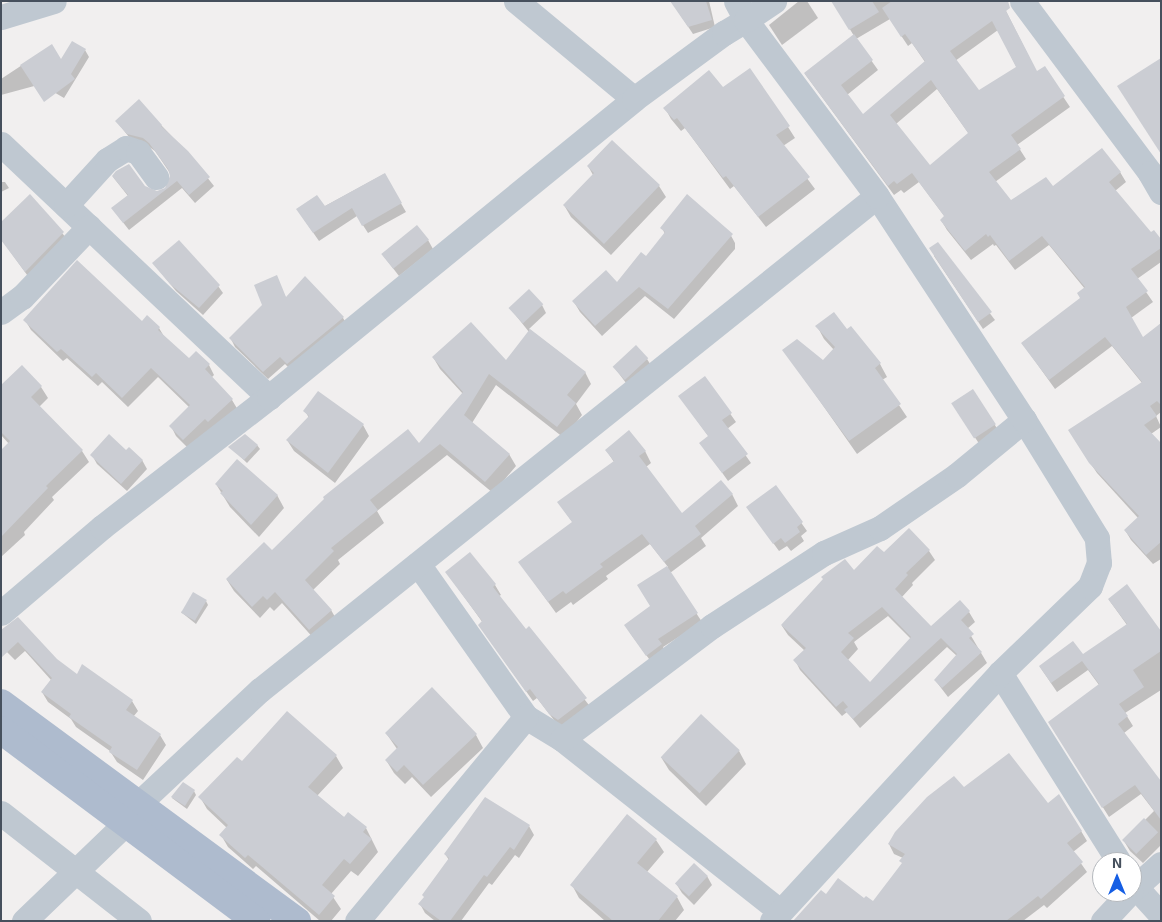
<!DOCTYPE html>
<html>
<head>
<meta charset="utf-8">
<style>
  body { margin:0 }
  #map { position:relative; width:1162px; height:922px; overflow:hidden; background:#f1efef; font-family:"Exo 2",sans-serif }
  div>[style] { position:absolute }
  .shadow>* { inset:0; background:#0003 }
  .building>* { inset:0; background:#cbcdd3; transform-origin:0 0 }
  .minor>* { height:25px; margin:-12.5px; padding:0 12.5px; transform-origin:12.5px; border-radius:12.5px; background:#bfc8d1 }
  .major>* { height:28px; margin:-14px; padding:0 14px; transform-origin:14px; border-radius:14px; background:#aebbce }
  span { translate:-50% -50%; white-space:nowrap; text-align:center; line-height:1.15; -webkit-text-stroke:4.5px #fff; paint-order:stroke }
  .frame { position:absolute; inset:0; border:2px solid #46505d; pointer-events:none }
  .north { position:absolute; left:1092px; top:852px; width:50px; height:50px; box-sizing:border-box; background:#fff; border:1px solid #b5b9be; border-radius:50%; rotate:0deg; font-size:14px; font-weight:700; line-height:20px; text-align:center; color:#46505d }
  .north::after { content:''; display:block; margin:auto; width:18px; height:22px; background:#155ee4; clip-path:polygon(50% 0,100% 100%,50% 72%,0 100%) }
</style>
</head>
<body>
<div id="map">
  <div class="shadow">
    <i style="clip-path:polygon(671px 1px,709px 1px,715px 27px,693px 34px)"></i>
    <i style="clip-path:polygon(799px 1px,807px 1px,818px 18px,782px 45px,769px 25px)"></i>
    <i style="clip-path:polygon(evenodd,833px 1px,1001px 1px,1037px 73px,1044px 68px,1070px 107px,1017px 145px,1026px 159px,995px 182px,1011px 201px,1052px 188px,1120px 172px,1126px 182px,1115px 191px,1151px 234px,1161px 242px,1161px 262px,1137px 279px,1153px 302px,1131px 318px,1143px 339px,1161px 325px,1161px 412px,1156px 416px,1161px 427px,1151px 434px,1161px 445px,1161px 559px,1153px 564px,1131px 540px,1125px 530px,1138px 518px,1097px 473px,1075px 440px,1142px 383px,1112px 346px,1055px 389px,1022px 343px,1081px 299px,1085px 289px,1049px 245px,1015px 270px,996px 245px,994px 246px,993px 244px,971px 260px,947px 230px,941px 220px,945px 217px,919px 182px,904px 193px,901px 190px,894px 195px,805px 74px,854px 36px,833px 1px,890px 19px,908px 46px,912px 43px,925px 62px,862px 116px,847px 95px,878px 70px,856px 39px,890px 19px,833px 1px,998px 30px,1017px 68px,978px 92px,955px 61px,998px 30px,833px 1px,937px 89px,969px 134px,930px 167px,896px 124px,937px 89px)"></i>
    <i style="clip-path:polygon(73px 43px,85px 50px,89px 57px,64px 98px,52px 91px,49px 82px,1px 95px,1px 79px,51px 46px,62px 62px)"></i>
    <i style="clip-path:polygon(723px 88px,788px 127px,795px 138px,783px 146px,815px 189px,766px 227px,734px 186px,730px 189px,685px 128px,681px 131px,671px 119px,665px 108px)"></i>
    <i style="clip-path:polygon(117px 122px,161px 125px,187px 152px,214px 186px,195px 203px,182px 188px,129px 230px,118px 216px,128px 196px,113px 177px,157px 193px,166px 189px,172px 176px,155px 151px,148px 146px,133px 142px)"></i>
    <i style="clip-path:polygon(612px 141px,659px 186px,666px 197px,611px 255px,571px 217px,564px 205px,593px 175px,588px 166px)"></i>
    <i style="clip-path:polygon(384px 174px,406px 212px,368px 233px,357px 216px,319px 241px,303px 218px)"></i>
    <i style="clip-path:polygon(1px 182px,5px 182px,9px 188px,1px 192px)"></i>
    <i style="clip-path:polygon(30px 196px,68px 240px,30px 279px,1px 239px)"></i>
    <i style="clip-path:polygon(662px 228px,729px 232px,735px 243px,735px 249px,674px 319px,645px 296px,602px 336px,580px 312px,574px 302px,617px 284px,646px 258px,665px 234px)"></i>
    <i style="clip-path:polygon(428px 240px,433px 249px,399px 276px,382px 254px)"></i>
    <i style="clip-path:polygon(937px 244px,995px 320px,983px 329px,934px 256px)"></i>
    <i style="clip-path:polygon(154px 264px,218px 286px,223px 293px,203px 315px,176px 291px)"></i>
    <i style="clip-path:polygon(276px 277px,286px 298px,305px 278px,343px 318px,348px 326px,292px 371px,285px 364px,268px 379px,235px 347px,231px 339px,263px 305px)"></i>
    <i style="clip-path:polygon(542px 305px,546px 313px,529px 329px,585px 372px,591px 384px,576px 404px,582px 415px,564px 438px,496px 385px,472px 423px,509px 454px,516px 466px,493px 493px,447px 455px,377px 511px,384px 523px,338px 560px,340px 564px,313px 590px,331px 610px,338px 622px,316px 641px,282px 603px,274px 611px,270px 607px,260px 618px,234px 591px,227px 580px,272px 552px,419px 445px,463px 394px,440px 369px,433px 357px,506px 362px,529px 332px,510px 308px)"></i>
    <i style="clip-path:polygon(25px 320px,142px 322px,159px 328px,165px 338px,189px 360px,209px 365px,214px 375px,211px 378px,232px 400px,238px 410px,189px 449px,176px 436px,171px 426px,190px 408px,158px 377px,128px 407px,102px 382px,98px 386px,67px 358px,63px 361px,31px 330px)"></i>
    <i style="clip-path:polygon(817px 326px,847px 331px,880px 364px,887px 377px,882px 380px,907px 417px,857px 454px,784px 350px,824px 361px,834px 350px,824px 339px)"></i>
    <i style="clip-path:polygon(647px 359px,652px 367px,629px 387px,614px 367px)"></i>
    <i style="clip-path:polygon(22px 367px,41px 387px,48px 398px,39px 407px,82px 451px,89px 462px,52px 497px,54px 500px,24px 532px,25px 535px,1px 557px,1px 452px,9px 444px,1px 435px,1px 386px)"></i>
    <i style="clip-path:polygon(705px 378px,736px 422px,727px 429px,751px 463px,728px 481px,701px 443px,709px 437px,685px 404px)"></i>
    <i style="clip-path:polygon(973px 391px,1000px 433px,982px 448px,958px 412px)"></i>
    <i style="clip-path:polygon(305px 411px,363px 425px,369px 436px,335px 483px,294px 451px,287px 440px,309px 418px)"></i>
    <i style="clip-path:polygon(257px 445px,260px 449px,247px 463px,230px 447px)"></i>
    <i style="clip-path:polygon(606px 450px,645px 451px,651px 463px,646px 467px,682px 515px,732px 494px,738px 506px,701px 538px,706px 546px,670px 573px,702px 622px,663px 647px,666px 653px,652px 663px,630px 633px,652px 607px,668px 567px,650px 544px,606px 576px,608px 579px,573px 605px,571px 602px,556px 613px,520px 563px,573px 523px,559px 503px,614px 462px)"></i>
    <i style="clip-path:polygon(126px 451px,142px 460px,147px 469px,127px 491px,97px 464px,92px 455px)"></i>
    <i style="clip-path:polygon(216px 484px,277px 495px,284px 508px,259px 537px,230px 507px)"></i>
    <i style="clip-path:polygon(776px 487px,807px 531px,801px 536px,804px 541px,791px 551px,787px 546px,779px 551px,753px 515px)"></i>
    <i style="clip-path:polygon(evenodd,929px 551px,935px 560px,912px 583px,913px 585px,901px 598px,931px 628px,969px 612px,975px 622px,967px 629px,987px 663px,948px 697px,935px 680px,957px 656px,947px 647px,860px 728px,847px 712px,842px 716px,800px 670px,795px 660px,805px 651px,788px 635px,782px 626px,853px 572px,884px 553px,929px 551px,888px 616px,911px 639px,870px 684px,848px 660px,858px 649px,854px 642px,888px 616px)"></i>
    <i style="clip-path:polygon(470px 554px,495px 585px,501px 595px,499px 596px,525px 631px,529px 628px,592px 709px,565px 729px,557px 724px,537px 698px,533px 701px,486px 635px,483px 623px,447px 573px)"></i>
    <i style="clip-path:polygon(1127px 586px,1161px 633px,1161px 690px,1125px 713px,1133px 726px,1124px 733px,1161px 783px,1161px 845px,1143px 863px,1130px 851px,1124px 841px,1154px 811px,1141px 794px,1109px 817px,1056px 733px,1099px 685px,1088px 670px,1057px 692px,1040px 667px,1083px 656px,1127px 625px,1109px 600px)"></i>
    <i style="clip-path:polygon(206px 601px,208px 605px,196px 624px,181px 612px)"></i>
    <i style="clip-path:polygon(1px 632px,56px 660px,78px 676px,132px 701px,138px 711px,133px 717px,160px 735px,166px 745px,143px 780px,117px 762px,110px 751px,76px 727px,71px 719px,48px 702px,42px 692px,51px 680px,25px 651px,15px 660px,1px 646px)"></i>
    <i style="clip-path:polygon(432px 689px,476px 735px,483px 748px,431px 797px,412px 777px,405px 784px,394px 773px,386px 760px,397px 749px,386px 733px)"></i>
    <i style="clip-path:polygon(739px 751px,746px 764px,706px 806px,669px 770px,661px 757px)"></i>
    <i style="clip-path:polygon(336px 756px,343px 768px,317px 796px,345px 818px,366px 828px,378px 852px,358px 876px,351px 871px,331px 894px,341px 909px,331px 921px,320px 921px,256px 866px,253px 869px,228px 847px,221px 835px,227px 828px,207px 809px,200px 797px,242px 763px)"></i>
    <i style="clip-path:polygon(964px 788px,1047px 805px,1081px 831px,1087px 841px,1073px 852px,1087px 872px,1047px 908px,1044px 905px,1023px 921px,800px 921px,826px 896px,865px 900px,873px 903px,903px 864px,903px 858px,894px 854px,889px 844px)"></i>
    <i style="clip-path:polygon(194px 791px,196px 795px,187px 809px,172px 798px)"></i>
    <i style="clip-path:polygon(529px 826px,534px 835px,519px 858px,515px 855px,492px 885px,489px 883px,461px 921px,435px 921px,425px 913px,420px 904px,449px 860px,445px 854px)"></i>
    <i style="clip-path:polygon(656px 840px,664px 852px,647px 872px,677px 897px,684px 910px,675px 921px,605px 921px,579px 898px,572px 885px)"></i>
    <i style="clip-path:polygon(707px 876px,712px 885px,694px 905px,682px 893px,677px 885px)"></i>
  </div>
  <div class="building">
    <i style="clip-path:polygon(670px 1px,706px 1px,712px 20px,688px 27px)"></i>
    <i style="clip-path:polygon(831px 1px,872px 1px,879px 12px,849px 30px)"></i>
    <i style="clip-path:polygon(evenodd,892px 1px,1008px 1px,1010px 8px,1006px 11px,1037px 71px,1045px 66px,1065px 96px,1011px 135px,1021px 149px,989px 172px,1011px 200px,1046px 177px,1053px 186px,1102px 148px,1121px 172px,1109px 182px,1151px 232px,1154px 230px,1161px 239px,1161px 248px,1131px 269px,1148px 291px,1126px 307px,1143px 337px,1161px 323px,1161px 405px,1157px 401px,1150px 406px,1157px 416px,1144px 425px,1161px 443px,1161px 542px,1146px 555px,1124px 530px,1139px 516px,1089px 463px,1068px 430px,1142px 382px,1105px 337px,1049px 380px,1021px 343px,1080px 298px,1077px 293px,1085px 287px,1042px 236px,1009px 261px,990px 235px,988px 237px,986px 234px,965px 251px,940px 220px,944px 216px,912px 173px,897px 184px,894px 181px,888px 186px,804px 73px,854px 34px,873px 60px,841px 85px,863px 114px,925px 61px,905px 34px,901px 37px,882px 8px,892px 1px,992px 21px,1016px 67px,979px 90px,950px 51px,992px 21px,892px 1px,931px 80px,968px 133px,930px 165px,890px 115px,931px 80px)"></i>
    <i style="clip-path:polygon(72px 41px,86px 49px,71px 74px,75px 79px,44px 102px,20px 65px,52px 44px,61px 59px)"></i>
    <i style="clip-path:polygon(1161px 58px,1161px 154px,1117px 86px)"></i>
    <i style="clip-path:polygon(750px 68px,790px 126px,776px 135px,810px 177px,758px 217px,726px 176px,723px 178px,677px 118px,674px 120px,663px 108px,709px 70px,723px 87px)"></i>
    <i style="clip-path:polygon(139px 99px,162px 125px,161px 126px,188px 151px,210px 177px,189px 195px,177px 181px,123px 223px,111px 208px,128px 195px,112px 176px,116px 171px,129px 164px,145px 186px,157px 191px,165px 188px,170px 176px,168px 169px,149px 143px,143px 138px,127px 134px,115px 121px)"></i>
    <i style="clip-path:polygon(612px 140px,660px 185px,604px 244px,563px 205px,594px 173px,587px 166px)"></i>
    <i style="clip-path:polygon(385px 173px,402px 203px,362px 226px,352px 208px,313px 233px,296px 209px,317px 195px,325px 206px)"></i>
    <i style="clip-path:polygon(30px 194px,64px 232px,25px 272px,1px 240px,1px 222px)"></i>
    <i style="clip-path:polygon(687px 194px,733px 234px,668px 309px,639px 287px,595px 326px,572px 301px,606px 270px,617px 282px,641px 252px,646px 256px,665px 232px,660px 228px)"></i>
    <i style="left:417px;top:225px;width:19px;height:46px;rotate:51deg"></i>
    <i style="clip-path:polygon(179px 240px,220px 285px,199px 308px,170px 284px,152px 263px)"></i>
    <i style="clip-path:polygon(938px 242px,992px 312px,978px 322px,929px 248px)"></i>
    <i style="clip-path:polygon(77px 260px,142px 321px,147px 315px,160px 327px,158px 330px,189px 358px,196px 351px,210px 364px,205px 369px,233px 399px,208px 422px,205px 419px,183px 440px,169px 426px,190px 405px,151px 368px,122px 398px,96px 373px,92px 377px,61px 349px,57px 352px,23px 320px)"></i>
    <i style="clip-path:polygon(277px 275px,286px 297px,305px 276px,344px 317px,287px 364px,280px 357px,263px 372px,229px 338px,262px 305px,254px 285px)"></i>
    <i style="left:529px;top:289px;width:21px;height:28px;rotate:47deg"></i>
    <i style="clip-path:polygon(834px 312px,847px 329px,851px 326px,881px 363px,875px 368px,901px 404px,849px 441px,782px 350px,797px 339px,823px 360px,835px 347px,815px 326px)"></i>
    <i style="clip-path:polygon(471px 322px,506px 360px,530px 329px,586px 372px,567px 395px,576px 403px,557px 427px,489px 374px,464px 415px,510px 454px,485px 482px,440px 444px,370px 500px,378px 510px,331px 548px,334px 551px,305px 580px,332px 610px,309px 630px,275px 592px,267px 600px,263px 596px,252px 607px,226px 579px,264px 542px,272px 550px,324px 499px,323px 497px,408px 429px,419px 443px,463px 392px,432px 357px)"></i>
    <i style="left:636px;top:345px;width:18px;height:32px;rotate:47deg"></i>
    <i style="clip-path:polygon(22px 365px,42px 386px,31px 397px,83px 450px,46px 486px,48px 488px,1px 537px,1px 450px,10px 441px,1px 432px,1px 385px)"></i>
    <i style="clip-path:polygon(705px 376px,732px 413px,722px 420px,748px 454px,722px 473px,699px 443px,708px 436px,678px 396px)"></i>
    <i style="left:973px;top:389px;width:42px;height:26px;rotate:57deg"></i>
    <i style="clip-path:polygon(318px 391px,364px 424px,328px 473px,286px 440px,309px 416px,303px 411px)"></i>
    <i style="clip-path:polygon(629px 430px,646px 451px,639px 456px,682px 513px,721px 480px,733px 494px,695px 526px,701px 534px,664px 562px,642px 534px,600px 564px,603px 567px,566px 594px,563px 591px,548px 602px,518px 562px,572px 522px,557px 502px,614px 461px,605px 450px)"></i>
    <i style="clip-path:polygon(109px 434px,126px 450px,129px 447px,143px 460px,121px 484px,90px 455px)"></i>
    <i style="clip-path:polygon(245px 434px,258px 445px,244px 460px,228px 447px)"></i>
    <i style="clip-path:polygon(237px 459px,278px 495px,251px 525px,220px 493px,223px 491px,215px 484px)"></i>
    <i style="clip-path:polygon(776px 485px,803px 522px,797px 527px,800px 532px,785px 543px,781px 538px,773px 544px,746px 507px)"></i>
    <i style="clip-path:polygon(evenodd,909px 528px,930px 550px,906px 573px,908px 575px,895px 589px,931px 626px,960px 600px,970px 611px,961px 620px,974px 634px,969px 638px,982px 652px,942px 688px,934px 680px,957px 654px,941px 638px,853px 719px,844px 710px,848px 707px,843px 701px,836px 707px,793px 660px,806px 648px,781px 625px,823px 579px,821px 577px,845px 559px,854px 570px,877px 546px,884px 552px,909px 528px,882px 607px,911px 637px,870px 682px,841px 652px,854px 638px,848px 633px,882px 607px)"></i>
    <i style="clip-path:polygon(470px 552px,496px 584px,493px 587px,526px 629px,529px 626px,587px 698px,558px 720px,549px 714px,530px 689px,526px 692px,478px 625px,482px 621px,445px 572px)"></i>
    <i style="clip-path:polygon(667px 566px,698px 613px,658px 639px,662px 644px,646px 656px,624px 625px,650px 606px,637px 585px)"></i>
    <i style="clip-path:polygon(1127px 584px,1161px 631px,1161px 651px,1133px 670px,1144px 687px,1119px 704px,1128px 716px,1118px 724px,1161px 781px,1161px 820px,1135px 785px,1102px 808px,1048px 722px,1099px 684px,1082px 661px,1051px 683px,1039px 666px,1073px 641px,1083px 654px,1127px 624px,1108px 599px)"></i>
    <i style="left:193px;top:592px;width:16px;height:24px;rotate:30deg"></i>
    <i style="clip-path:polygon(18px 617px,57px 659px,77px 674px,82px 664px,133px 700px,126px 710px,161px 734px,137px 770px,109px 752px,112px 747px,69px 717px,71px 714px,41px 692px,52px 678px,18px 642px,1px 658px,1px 630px)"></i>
    <i style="clip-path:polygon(432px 687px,477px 734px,423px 785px,404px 765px,397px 772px,385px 760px,398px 747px,385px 733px)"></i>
    <i style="clip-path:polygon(287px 711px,337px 755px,308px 787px,344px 817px,348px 812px,367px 827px,363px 832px,372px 839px,350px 864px,344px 859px,322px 885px,335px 896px,319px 915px,248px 855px,245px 858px,219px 835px,228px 825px,198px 797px,237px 757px,242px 761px)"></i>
    <i style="left:701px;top:714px;width:53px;height:59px;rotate:43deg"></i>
    <i style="clip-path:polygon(1009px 753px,1048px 803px,1059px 794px,1082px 831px,1067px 843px,1083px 862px,1041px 899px,1038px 896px,1006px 921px,793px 921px,821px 890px,826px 894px,838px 878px,864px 898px,866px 896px,873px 901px,902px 863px,899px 861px,905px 854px,888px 844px,895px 832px,927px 797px,954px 776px,964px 787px)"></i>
    <i style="clip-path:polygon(183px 782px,195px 790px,185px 806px,171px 797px)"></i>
    <i style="clip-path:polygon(485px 797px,530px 825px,514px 850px,510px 847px,487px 877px,484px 875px,450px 921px,441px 921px,418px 904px,424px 897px,422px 895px,449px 858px,444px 854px)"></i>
    <i style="clip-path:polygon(627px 814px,657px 839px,637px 863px,678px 896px,658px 921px,613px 921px,570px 885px)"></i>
    <i style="left:1144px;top:818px;width:20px;height:31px;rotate:45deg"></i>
    <i style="left:694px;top:863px;width:19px;height:28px;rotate:43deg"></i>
  </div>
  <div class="minor">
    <i style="left:516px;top:1px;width:153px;rotate:39.7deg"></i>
    <i style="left:1022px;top:1px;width:214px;rotate:53.3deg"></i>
    <i style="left:1150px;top:173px;width:22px;rotate:60deg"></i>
    <i style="left:1px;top:17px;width:55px;rotate:-16.8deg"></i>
    <i style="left:1px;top:144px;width:369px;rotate:43.4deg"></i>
    <i style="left:66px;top:205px;width:61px;rotate:-47.7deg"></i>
    <i style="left:107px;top:160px;width:22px;rotate:-32deg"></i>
    <i style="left:126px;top:148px;width:13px;rotate:18deg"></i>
    <i style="left:138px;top:152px;width:31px;rotate:54deg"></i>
    <i style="left:1px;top:312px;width:26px;rotate:-36deg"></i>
    <i style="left:22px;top:297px;width:97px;rotate:-46.3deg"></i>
    <i style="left:418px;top:564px;width:187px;rotate:54.8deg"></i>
    <i style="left:526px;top:717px;width:42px;rotate:31.4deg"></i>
    <i style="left:562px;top:739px;width:278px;rotate:38.3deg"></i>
    <i style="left:1px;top:613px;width:133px;rotate:-40.4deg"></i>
    <i style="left:102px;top:527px;width:212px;rotate:-37.9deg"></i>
    <i style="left:269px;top:397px;width:471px;rotate:-39.2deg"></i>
    <i style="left:634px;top:99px;width:112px;rotate:-36.3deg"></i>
    <i style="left:724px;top:33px;width:26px;rotate:-31deg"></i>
    <i style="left:746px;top:20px;width:21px;rotate:-118deg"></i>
    <i style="left:1000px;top:673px;width:223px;rotate:57.8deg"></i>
    <i style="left:562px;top:739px;width:188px;rotate:-37deg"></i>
    <i style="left:712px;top:626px;width:134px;rotate:-33.1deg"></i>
    <i style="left:824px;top:553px;width:61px;rotate:-24.1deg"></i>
    <i style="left:880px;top:528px;width:93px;rotate:-34.5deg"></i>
    <i style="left:957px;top:475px;width:87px;rotate:-39.4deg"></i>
    <i style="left:138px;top:804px;width:167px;rotate:-43.1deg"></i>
    <i style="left:260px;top:690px;width:790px;rotate:-38.68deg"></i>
    <i style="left:1px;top:813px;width:175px;rotate:38deg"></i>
    <i style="left:1132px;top:883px;width:43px;rotate:47.8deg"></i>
    <i style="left:1132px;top:890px;width:39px;rotate:-42deg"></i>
    <i style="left:24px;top:921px;width:141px;rotate:-43.9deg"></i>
    <i style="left:357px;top:921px;width:265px;rotate:-50.4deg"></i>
    <i style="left:772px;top:921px;width:337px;rotate:-47.4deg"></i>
    <i style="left:1000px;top:673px;width:125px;rotate:-44deg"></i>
    <i style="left:1090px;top:586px;width:25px;rotate:-69deg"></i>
    <i style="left:1099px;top:563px;width:25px;rotate:-95deg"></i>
    <i style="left:1097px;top:538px;width:139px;rotate:-121.7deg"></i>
    <i style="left:1024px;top:420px;width:268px;rotate:-123.3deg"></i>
    <i style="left:877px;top:196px;width:219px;rotate:-126.7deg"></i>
    <i style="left:746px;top:20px;width:34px;rotate:-34deg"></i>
    <i style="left:1103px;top:921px;width:40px;rotate:-47deg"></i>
  </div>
  <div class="major">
    <i style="left:1px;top:703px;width:368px;rotate:36.4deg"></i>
    <i style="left:1px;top:730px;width:319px;rotate:36.8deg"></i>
  </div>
  <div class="frame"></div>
  <div class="north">N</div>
</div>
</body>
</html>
